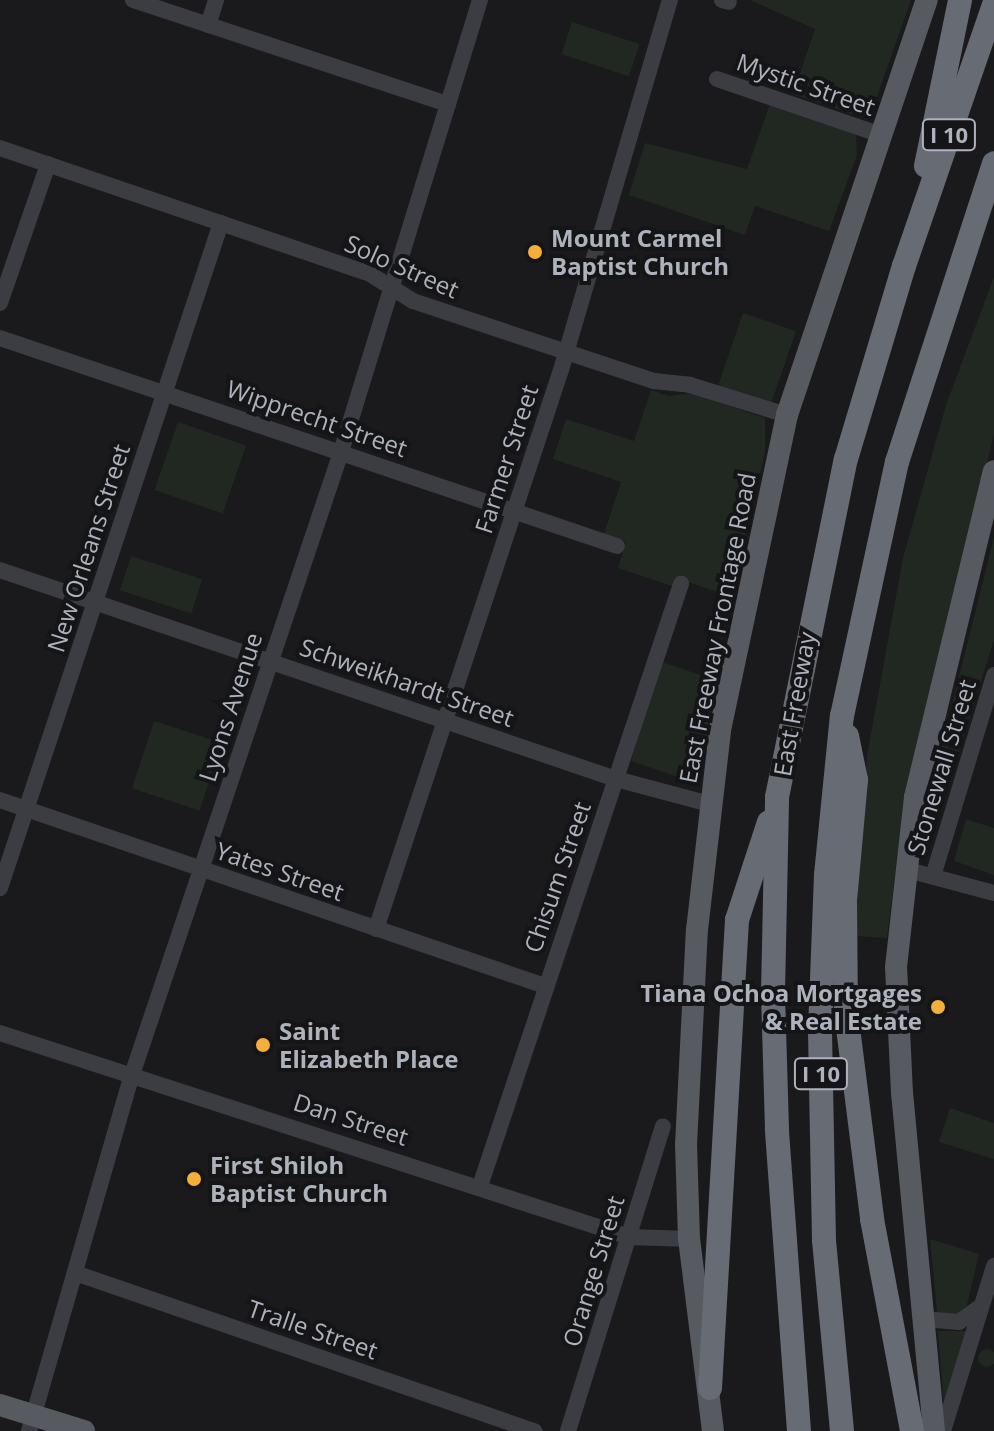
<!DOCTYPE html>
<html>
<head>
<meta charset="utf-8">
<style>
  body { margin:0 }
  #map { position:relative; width:994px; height:1431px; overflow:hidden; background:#1a1a1d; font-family:"Open Sans",sans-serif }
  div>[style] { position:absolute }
  .green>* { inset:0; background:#202821; transform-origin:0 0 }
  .round { border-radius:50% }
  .minor>* { height:16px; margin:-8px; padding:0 8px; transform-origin:8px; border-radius:8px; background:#3b3d42 }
  .major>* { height:22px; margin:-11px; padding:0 11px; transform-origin:11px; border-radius:11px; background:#575a61 }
  .highway>* { height:24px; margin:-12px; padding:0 12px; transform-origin:12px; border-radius:12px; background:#676b73 }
  .dots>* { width:22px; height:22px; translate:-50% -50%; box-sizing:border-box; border:4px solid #151518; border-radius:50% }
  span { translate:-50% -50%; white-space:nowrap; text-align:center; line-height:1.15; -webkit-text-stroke:8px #151518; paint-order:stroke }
  .shield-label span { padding:2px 6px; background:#151518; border:2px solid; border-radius:6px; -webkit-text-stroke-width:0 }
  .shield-label { font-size:22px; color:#adb2bc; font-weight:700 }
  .street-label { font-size:24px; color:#adb2bc }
  .poi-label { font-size:24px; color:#adb2bc; font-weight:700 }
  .left { translate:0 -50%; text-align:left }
  .right { translate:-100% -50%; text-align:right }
</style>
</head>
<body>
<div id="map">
  <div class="green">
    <i style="clip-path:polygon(750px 0,911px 0,874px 105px,861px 117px,793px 94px,815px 29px)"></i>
    <i style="left:572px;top:22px;width:71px;height:34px;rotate:18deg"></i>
    <i style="clip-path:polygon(770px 104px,856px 135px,857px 155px,829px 231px,755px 206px,745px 235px,629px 195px,645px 143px,747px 169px)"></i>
    <i style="clip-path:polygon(994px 277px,994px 434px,905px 796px,887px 938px,855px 936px,867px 756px,903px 558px,946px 405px)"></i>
    <i style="left:743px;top:313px;width:56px;height:79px;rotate:19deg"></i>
    <i style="clip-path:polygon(651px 390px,669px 396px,692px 393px,765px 418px,765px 451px,732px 597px,682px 580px,672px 586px,618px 568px,626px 542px,604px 534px,621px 482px,553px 459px,566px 419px,634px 441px)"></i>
    <i style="left:178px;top:422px;width:72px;height:72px;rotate:19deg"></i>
    <i style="clip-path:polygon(994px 537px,994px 640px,926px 854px,922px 845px,933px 781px)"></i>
    <i style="left:131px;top:556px;width:75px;height:36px;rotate:18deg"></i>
    <i style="clip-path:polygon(660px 661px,717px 681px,702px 766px,694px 777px,681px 778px,631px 761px)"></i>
    <i style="left:154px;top:721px;width:71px;height:71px;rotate:18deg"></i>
    <i style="clip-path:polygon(966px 819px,994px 828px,994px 875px,954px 861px)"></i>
    <i style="clip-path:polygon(950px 1108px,994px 1123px,994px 1159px,939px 1142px)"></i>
    <i style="clip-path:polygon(930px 1239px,979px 1254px,966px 1309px,955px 1315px,937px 1312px)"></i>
    <i style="clip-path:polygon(938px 1331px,969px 1331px,944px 1407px)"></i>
    <i class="round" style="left:978px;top:1349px;width:18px;height:18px"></i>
  </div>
  <div class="minor">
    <i style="left:133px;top:0;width:332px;rotate:18.3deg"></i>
    <i style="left:722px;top:0;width:7px;rotate:16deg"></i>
    <i style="left:208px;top:25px;width:26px;rotate:-72deg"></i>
    <i style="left:717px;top:79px;width:171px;rotate:18.8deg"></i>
    <i style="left:0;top:148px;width:391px;rotate:18.8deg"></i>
    <i style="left:370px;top:274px;width:51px;rotate:32.1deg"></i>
    <i style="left:413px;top:301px;width:254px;rotate:18.4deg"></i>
    <i style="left:654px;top:381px;width:36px;rotate:6deg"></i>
    <i style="left:690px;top:385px;width:102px;rotate:17.2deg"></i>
    <i style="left:0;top:303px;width:147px;rotate:-70.9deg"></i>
    <i style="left:0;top:338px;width:651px;rotate:18.63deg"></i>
    <i style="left:0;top:570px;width:650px;rotate:18.74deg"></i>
    <i style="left:616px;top:779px;width:96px;rotate:15deg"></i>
    <i style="left:0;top:800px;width:576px;rotate:18.84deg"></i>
    <i style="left:904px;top:869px;width:93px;rotate:14.9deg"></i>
    <i style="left:934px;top:873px;width:207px;rotate:-73.1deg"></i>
    <i style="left:0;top:888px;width:701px;rotate:-71.62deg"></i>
    <i style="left:376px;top:929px;width:589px;rotate:-71.69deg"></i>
    <i style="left:561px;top:370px;width:386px;rotate:-73.6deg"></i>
    <i style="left:0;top:1033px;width:661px;rotate:17.97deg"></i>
    <i style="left:629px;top:1237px;width:60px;rotate:1.9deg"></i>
    <i style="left:480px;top:1186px;width:635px;rotate:-71.54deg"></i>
    <i style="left:75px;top:1273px;width:486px;rotate:19deg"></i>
    <i style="left:924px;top:1319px;width:35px;rotate:5deg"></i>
    <i style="left:959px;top:1322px;width:27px;rotate:-36deg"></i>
    <i style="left:29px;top:1431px;width:371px;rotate:-73.9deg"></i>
    <i style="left:132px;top:1075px;width:654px;rotate:-71.45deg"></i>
    <i style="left:340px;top:455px;width:476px;rotate:-72.9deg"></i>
    <i style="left:568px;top:1431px;width:319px;rotate:-72.7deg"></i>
    <i style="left:943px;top:1431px;width:173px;rotate:-72.8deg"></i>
  </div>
  <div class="major">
    <i style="left:0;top:1405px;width:88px;rotate:17.2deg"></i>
    <i style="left:713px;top:1431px;width:193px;rotate:-97.1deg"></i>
    <i style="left:689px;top:1239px;width:94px;rotate:-91.8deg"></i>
    <i style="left:686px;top:1145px;width:215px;rotate:-87.1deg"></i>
    <i style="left:697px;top:930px;width:201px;rotate:-83.4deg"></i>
    <i style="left:720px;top:730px;width:322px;rotate:-78deg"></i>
    <i style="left:787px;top:415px;width:438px;rotate:-71.4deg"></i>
    <i style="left:934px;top:1431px;width:340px;rotate:-95.4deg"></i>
    <i style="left:902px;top:1093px;width:126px;rotate:-92.7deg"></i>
    <i style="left:896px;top:967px;width:171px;rotate:-83.6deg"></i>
    <i style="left:915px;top:797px;width:335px;rotate:-76.4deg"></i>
  </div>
  <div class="highway">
    <i style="left:926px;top:166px;width:169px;rotate:-78.4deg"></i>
    <i style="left:847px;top:736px;width:45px;rotate:78.4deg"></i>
    <i style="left:856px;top:780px;width:121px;rotate:95.2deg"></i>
    <i style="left:845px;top:900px;width:112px;rotate:89.5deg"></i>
    <i style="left:846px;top:1012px;width:209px;rotate:82.8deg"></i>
    <i style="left:872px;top:1219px;width:216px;rotate:79.3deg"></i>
    <i style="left:710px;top:1388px;width:469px;rotate:-86.7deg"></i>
    <i style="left:737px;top:920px;width:103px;rotate:-71.9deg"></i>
    <i style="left:799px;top:1431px;width:303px;rotate:-94.2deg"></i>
    <i style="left:777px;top:1129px;width:136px;rotate:-91.7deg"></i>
    <i style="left:773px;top:993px;width:196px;rotate:-88.8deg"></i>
    <i style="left:777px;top:797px;width:345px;rotate:-78.5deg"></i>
    <i style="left:846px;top:459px;width:202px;rotate:-73.3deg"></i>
    <i style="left:904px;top:266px;width:277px;rotate:-71deg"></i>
    <i style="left:842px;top:1431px;width:192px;rotate:-95.4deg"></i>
    <i style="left:824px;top:1240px;width:209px;rotate:-91.1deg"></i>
    <i style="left:820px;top:1031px;width:156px;rotate:-87.8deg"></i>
    <i style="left:826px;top:875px;width:160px;rotate:-84.3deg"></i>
    <i style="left:842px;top:716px;width:260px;rotate:-77.8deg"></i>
    <i style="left:897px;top:462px;width:314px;rotate:-72deg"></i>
  </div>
  <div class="dots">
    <i style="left:535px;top:252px;background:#f4ae3c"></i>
    <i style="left:938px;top:1007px;background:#f4ae3c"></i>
    <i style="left:263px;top:1045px;background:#f4ae3c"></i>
    <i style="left:194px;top:1179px;background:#f4ae3c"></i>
  </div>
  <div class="shield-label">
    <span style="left:949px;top:135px">I 10</span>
    <span style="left:821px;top:1074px">I 10</span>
  </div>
  <div class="street-label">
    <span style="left:806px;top:84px;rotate:19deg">Mystic Street</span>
    <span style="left:402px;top:266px;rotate:24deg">Solo Street</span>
    <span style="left:317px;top:418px;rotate:19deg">Wipprecht Street</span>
    <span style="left:506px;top:459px;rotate:-72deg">Farmer Street</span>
    <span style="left:88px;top:548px;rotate:-72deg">New Orleans Street</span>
    <span style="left:717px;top:628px;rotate:-79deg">East Freeway Frontage Road</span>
    <span style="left:407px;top:682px;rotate:19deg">Schweikhardt Street</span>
    <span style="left:794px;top:704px;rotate:-80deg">East Freeway</span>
    <span style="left:230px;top:707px;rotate:-72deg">Lyons Avenue</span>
    <span style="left:941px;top:767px;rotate:-73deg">Stonewall Street</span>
    <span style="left:280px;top:871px;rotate:19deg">Yates Street</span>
    <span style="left:557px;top:877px;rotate:-71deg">Chisum Street</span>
    <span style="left:351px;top:1119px;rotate:18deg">Dan Street</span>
    <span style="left:593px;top:1271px;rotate:-73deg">Orange Street</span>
    <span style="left:313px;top:1329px;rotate:19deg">Tralle Street</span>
  </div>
  <div class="poi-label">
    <span class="left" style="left:551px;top:252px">Mount Carmel<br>Baptist Church</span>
    <span class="right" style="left:922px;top:1007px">Tiana Ochoa Mortgages<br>&amp; Real Estate</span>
    <span class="left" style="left:279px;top:1045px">Saint<br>Elizabeth Place</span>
    <span class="left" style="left:210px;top:1179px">First Shiloh<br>Baptist Church</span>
  </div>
</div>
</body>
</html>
